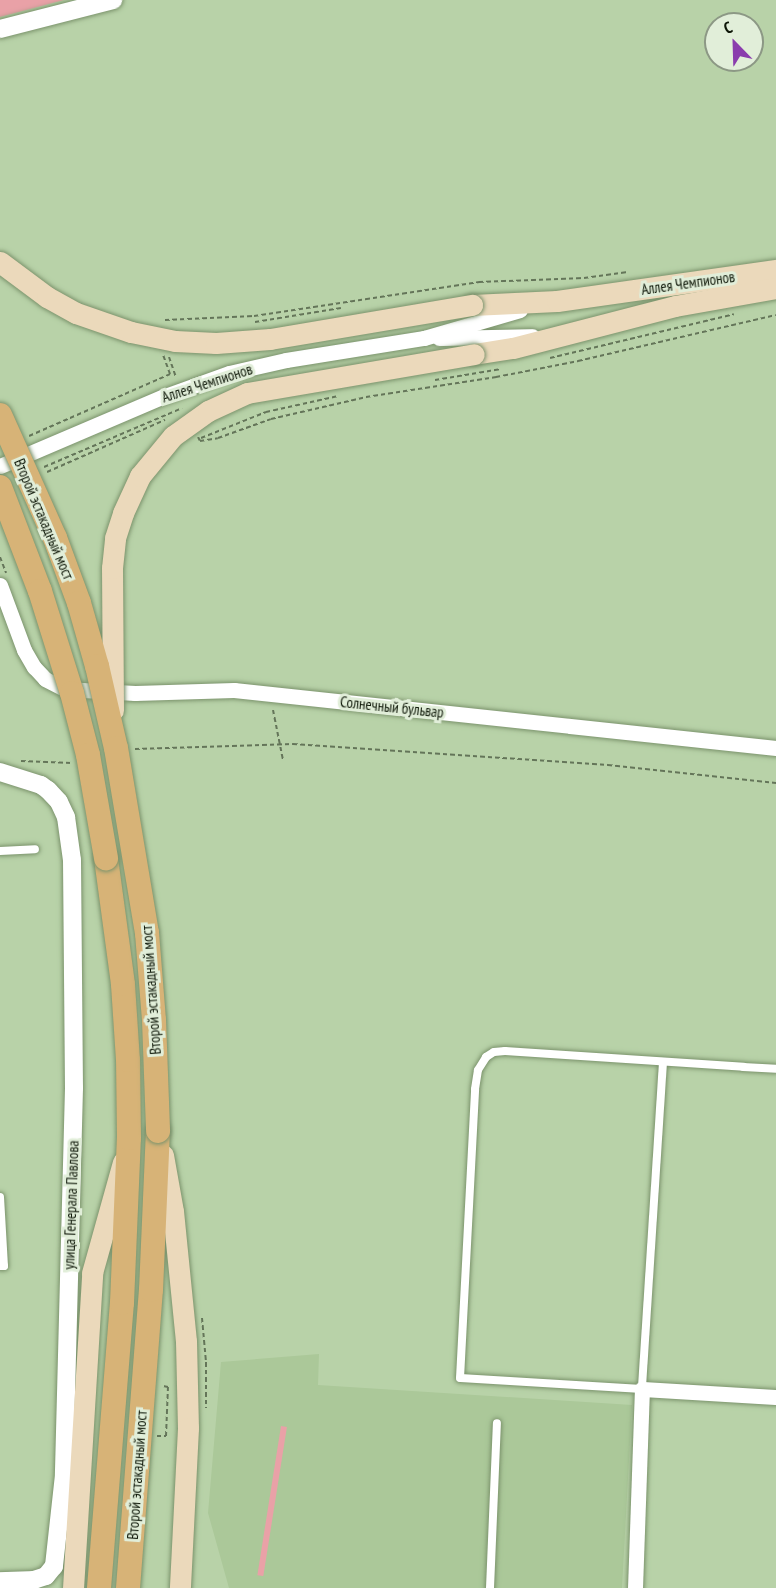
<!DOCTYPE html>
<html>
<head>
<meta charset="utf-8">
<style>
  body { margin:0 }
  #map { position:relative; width:776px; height:1588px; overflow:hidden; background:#b8d2a8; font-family:"PT Sans Narrow",sans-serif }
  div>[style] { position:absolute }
  .built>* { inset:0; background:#abc899 }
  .green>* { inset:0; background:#e9a1a7; transform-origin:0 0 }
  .path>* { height:2px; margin-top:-1px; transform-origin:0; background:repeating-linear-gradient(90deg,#647559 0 4.5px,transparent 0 7.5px) }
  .roads { filter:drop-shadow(0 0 2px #7b936c) drop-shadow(0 0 2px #7b936c) }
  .service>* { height:8px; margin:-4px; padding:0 4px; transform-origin:4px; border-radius:4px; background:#fff }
  .minor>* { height:15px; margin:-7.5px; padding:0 7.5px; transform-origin:7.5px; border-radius:7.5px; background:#fff }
  .tertiary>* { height:18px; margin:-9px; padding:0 9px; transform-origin:9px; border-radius:9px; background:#fff }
  .secondary>* { height:21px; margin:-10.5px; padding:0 10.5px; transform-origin:10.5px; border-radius:10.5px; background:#ebd9bb }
  .primary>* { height:24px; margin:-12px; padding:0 12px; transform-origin:12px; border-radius:12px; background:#d7b377 }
  .bridges { filter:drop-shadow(0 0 2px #7b936c) drop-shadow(0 0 2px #7b936c) }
  .secondary-bridge>* { height:21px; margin:-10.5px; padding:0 10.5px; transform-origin:10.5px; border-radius:10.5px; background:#ebd9bb }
  .primary-bridge>* { height:24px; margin:-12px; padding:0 12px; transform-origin:12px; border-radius:12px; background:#d7b377 }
  span { translate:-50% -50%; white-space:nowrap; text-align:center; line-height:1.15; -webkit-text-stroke:6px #e1eed9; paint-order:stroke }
  .street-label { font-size:15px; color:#0d1607 }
  .north { position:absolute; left:704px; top:12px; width:60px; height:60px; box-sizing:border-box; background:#e1eed9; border:2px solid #8c9885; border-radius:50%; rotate:337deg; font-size:16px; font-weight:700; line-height:24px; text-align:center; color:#0d1607 }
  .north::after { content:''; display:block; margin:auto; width:21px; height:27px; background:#8a3cad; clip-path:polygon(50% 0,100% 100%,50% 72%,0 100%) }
</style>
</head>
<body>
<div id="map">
  <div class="built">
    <i style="clip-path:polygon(319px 1354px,318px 1385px,632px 1405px,622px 1588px,229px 1588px,208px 1513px,221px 1362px)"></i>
  </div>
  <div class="green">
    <i style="clip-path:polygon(0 0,64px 0,0 17px)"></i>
    <i style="left:281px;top:1426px;width:6px;height:151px;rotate:9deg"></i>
  </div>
  <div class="path">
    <i style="left:165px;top:320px;width:89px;rotate:-2.6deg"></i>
    <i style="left:254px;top:316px;width:228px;rotate:-8.6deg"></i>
    <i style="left:479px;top:282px;width:105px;rotate:-2.2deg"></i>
    <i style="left:584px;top:278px;width:44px;rotate:-7.8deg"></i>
    <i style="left:255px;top:322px;width:87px;rotate:-9.2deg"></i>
    <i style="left:169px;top:357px;width:21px;rotate:71deg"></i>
    <i style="left:550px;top:358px;width:189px;rotate:-13.4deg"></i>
    <i style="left:435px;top:380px;width:67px;rotate:-9.5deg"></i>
    <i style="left:29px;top:436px;width:154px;rotate:-23.7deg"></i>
    <i style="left:170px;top:374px;width:20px;rotate:-110deg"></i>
    <i style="left:198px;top:437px;width:4px;rotate:63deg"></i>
    <i style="left:200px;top:441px;width:18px;rotate:-9deg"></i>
    <i style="left:218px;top:438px;width:56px;rotate:-19.7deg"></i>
    <i style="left:271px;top:419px;width:98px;rotate:-13deg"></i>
    <i style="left:366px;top:397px;width:132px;rotate:-8.7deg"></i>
    <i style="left:496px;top:377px;width:84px;rotate:-11deg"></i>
    <i style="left:578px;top:361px;width:203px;rotate:-13.1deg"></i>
    <i style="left:201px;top:438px;width:70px;rotate:-21.8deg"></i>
    <i style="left:266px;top:412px;width:74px;rotate:-12.5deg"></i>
    <i style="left:44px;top:467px;width:150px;rotate:-23.1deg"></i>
    <i style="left:47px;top:472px;width:129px;rotate:-23.8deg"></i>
    <i style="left:0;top:557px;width:17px;rotate:69deg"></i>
    <i style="left:273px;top:710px;width:51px;rotate:78.7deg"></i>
    <i style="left:135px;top:749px;width:158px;rotate:-1.8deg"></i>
    <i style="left:293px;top:744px;width:316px;rotate:3.8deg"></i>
    <i style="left:608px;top:765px;width:169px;rotate:6.1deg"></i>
    <i style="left:21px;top:761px;width:51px;rotate:2.2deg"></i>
    <i style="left:202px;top:1318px;width:44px;rotate:84.8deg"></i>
    <i style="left:206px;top:1362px;width:46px;rotate:90deg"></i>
    <i style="left:157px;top:1436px;width:9px"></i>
    <i style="left:166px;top:1436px;width:49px;rotate:-87.7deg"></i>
    <i style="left:168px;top:1387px;width:5px;rotate:-169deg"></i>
  </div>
  <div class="roads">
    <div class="service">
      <i style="left:0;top:851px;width:35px;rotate:-3deg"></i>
      <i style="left:663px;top:1062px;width:328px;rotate:93.7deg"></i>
      <i style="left:642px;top:1389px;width:182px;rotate:-176.5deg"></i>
      <i style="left:460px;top:1378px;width:289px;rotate:-87deg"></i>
      <i style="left:475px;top:1089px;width:19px;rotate:-81deg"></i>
      <i style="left:478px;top:1070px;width:15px;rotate:-58deg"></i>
      <i style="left:486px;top:1057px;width:9px;rotate:-32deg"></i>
      <i style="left:494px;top:1052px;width:11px;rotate:-5deg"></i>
      <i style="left:505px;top:1051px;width:239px;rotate:3.8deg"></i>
      <i style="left:743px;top:1067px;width:33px;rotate:3deg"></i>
      <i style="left:0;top:1197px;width:69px;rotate:86.7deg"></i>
      <i style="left:4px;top:1266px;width:4px;rotate:180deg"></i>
      <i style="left:490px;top:1588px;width:165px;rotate:-87.6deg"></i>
    </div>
    <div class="minor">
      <i style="left:439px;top:338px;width:93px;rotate:-1.2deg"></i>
      <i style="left:0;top:466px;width:176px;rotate:-23.1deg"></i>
      <i style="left:162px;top:397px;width:71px;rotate:-19.7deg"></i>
      <i style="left:229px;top:373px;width:58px;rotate:-12.8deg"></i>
      <i style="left:286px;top:360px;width:140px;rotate:-9.1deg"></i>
      <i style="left:424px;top:338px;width:100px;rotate:-16.3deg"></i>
      <i style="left:0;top:585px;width:69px;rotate:69.7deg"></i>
      <i style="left:24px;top:650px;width:20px;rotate:60deg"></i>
      <i style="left:34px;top:667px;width:16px;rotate:47deg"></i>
      <i style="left:45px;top:679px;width:22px;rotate:27deg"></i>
      <i style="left:65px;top:689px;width:70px;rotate:3.3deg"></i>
      <i style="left:135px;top:693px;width:99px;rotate:-1.7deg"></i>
      <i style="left:234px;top:690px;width:545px;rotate:6.11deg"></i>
      <i style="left:635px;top:1588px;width:199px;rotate:-88deg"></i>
      <i style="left:642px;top:1389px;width:134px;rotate:3.4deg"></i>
    </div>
    <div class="tertiary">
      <i style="left:0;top:29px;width:117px;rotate:-14.4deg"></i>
      <i style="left:0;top:772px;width:43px;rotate:17.6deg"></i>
      <i style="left:41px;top:785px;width:9px;rotate:36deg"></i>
      <i style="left:48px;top:790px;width:16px;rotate:47deg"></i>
      <i style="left:59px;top:802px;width:17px;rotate:65deg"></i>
      <i style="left:66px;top:817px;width:43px;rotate:82.1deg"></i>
      <i style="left:72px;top:860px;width:228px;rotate:89.5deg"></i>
      <i style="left:74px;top:1088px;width:387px;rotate:91.5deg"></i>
      <i style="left:64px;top:1475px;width:92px;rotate:96.3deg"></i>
      <i style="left:54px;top:1566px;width:13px;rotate:129deg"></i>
      <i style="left:46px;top:1576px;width:13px;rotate:162deg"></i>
      <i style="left:34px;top:1580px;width:34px;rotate:178deg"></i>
    </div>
    <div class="secondary">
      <i style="left:472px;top:305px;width:85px;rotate:-2.7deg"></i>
      <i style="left:557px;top:301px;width:221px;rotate:-8.1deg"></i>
      <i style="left:474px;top:354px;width:39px;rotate:-9deg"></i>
      <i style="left:513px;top:348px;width:167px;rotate:-14.5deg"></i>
      <i style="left:675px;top:306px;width:103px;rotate:-10.1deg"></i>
      <i style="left:163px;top:1155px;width:57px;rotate:79.9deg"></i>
      <i style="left:173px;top:1211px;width:131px;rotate:84.3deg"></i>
      <i style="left:186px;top:1341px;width:87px;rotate:88.7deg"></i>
      <i style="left:188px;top:1428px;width:160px;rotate:92.9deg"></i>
      <i style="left:73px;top:1588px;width:316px;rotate:-86.5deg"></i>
      <i style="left:92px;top:1273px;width:115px;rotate:-74.4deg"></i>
    </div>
    <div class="primary">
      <i style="left:99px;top:1588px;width:286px;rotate:-85.4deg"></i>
      <i style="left:122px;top:1303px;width:165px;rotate:-87.6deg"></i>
      <i style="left:129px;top:1138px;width:78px;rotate:-90.7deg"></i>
      <i style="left:128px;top:1060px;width:76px;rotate:-93.8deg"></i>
      <i style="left:123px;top:984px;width:127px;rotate:-97.7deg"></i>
      <i style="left:128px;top:1588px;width:299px;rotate:-85.6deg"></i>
      <i style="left:151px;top:1290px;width:159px;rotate:-87.5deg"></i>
    </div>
  </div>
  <div class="bridges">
    <div class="secondary-bridge">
      <i style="left:0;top:262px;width:59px;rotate:36.7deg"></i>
      <i style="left:47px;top:297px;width:33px;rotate:29deg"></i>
      <i style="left:76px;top:313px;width:58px;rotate:19.1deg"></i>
      <i style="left:131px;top:332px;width:45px;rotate:11.6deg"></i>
      <i style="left:175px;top:341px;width:41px;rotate:2.8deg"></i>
      <i style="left:216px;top:343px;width:54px;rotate:-4.2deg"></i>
      <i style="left:270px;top:339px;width:205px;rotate:-9.6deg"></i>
      <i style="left:113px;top:710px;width:142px;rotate:-90.4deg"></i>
      <i style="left:112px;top:568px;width:30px;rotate:-84deg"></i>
      <i style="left:115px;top:538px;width:26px;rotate:-72deg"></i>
      <i style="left:123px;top:513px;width:41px;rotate:-65.3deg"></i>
      <i style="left:140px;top:476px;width:52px;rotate:-50.5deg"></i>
      <i style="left:173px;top:436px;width:43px;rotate:-35.5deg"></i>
      <i style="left:208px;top:411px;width:43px;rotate:-24.8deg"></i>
      <i style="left:247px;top:393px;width:230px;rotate:-9.7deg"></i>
    </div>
    <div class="primary-bridge">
      <i style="left:0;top:415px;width:135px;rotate:65.9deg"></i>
      <i style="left:55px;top:538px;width:69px;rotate:69.7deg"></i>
      <i style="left:79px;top:603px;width:66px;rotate:74.1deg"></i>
      <i style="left:97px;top:666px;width:84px;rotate:77deg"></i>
      <i style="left:116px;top:748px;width:188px;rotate:80.5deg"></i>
      <i style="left:147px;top:933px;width:87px;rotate:85.4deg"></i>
      <i style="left:154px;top:1020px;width:111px;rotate:87.9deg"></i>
      <i style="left:0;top:487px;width:111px;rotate:69deg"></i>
      <i style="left:40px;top:591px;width:107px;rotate:72.6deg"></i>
      <i style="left:72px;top:693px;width:64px;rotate:75.5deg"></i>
      <i style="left:88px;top:755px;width:105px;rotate:80.1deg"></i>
    </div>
  </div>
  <div class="street-label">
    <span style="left:688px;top:283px;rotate:-8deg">Аллея Чемпионов</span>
    <span style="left:207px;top:383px;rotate:-18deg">Аллея Чемпионов</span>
    <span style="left:44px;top:519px;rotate:67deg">Второй эстакадный мост</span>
    <span style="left:392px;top:707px;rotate:6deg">Солнечный бульвар</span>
    <span style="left:151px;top:990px;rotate:-94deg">Второй эстакадный мост</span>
    <span style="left:71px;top:1205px;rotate:-88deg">улица Генерала Павлова</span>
    <span style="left:137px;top:1475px;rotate:-86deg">Второй эстакадный мост</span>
  </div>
  <div class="north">С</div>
</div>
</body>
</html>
